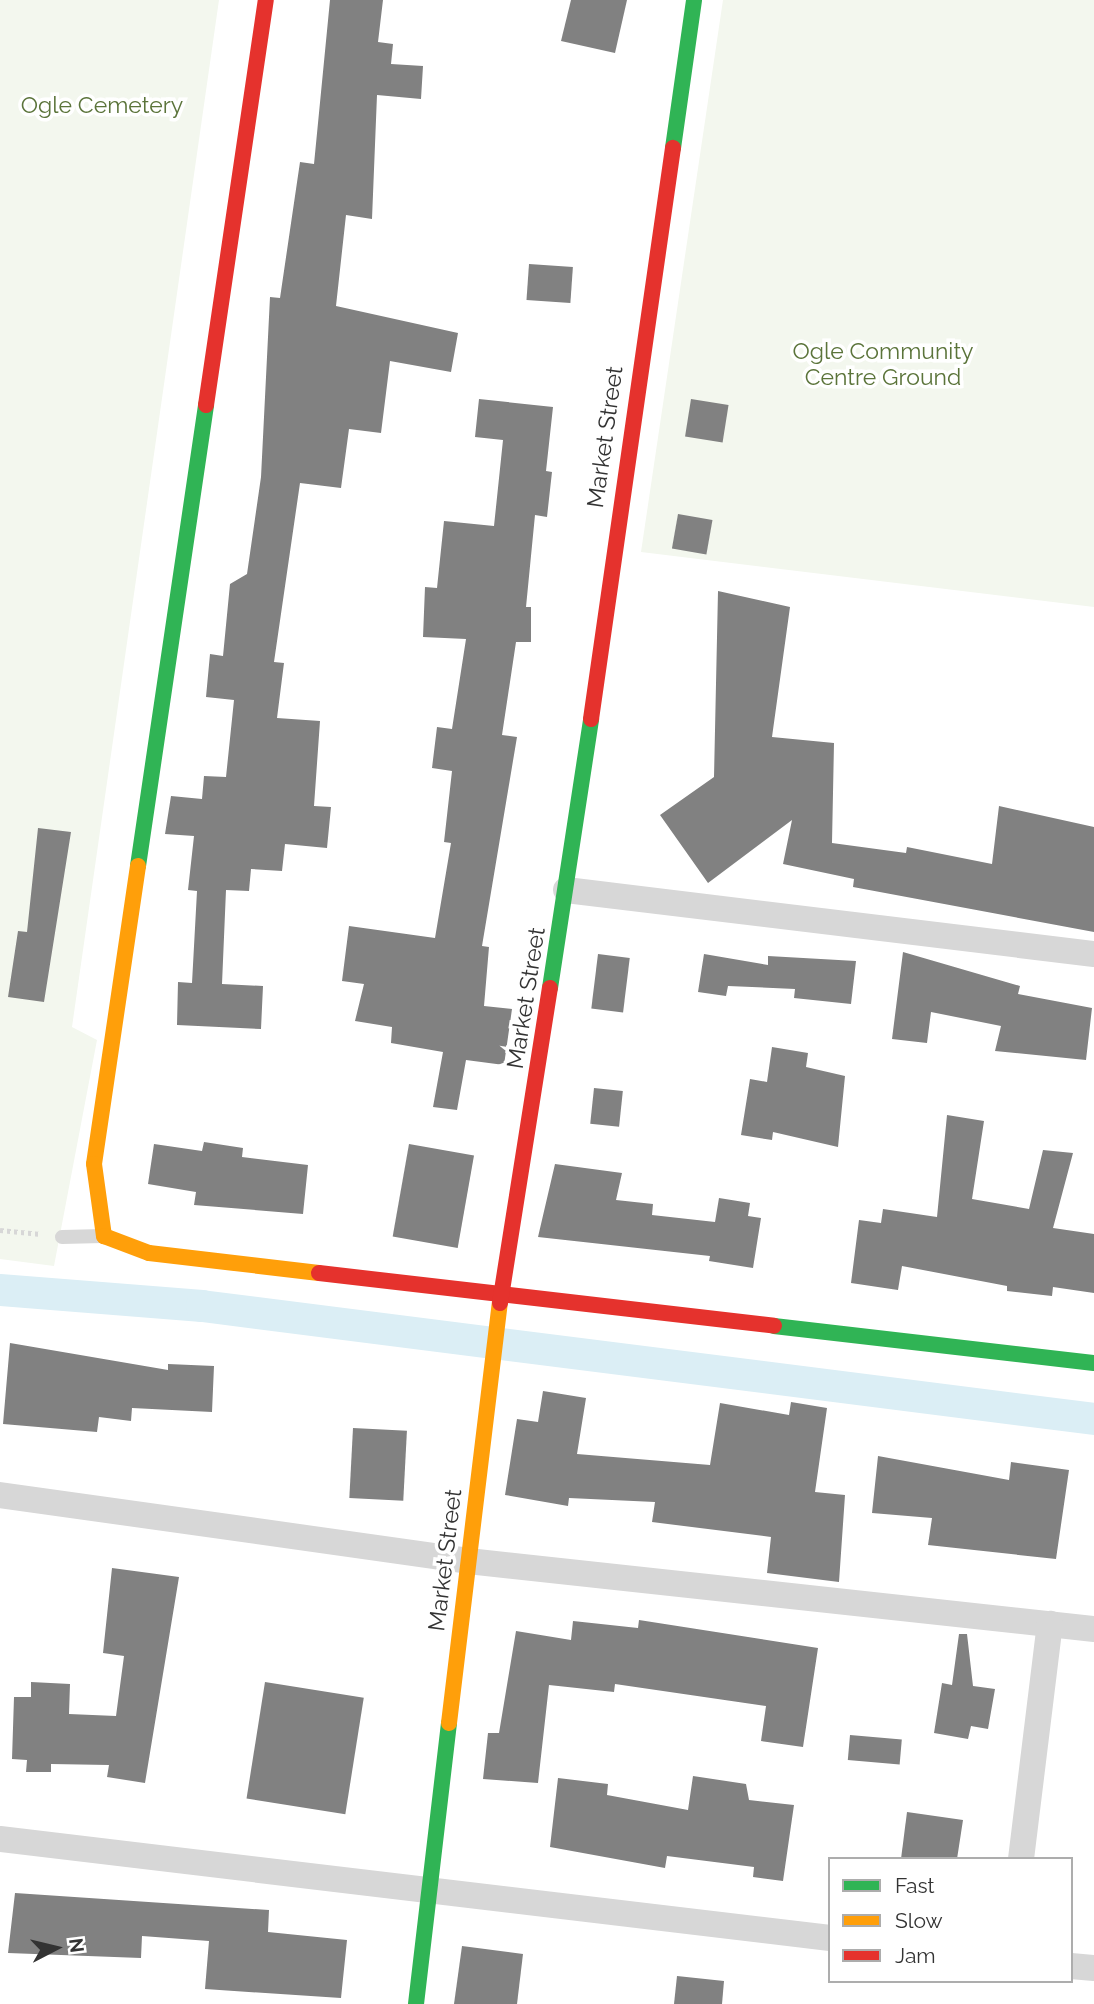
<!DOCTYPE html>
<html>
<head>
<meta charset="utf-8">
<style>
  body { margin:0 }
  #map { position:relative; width:1094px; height:2004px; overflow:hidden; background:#fff; font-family:Raleway,sans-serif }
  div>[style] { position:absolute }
  .green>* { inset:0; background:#f3f7ee }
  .canal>* { height:32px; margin:-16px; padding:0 16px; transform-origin:16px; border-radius:16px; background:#dbeef5 }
  .building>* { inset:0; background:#818181; transform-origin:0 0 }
  .path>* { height:4.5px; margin-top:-2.25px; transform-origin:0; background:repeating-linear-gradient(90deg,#d7d7d7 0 3.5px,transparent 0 7px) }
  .lane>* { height:14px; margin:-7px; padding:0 7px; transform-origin:7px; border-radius:7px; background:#d7d7d7 }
  .street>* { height:26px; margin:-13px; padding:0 13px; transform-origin:13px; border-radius:13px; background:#d7d7d7 }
  .fast>* { height:16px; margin:-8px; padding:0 8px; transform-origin:8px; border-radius:8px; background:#30b455 }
  .slow>* { height:16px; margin:-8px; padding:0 8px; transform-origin:8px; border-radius:8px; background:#ff9f0a }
  .jam>* { height:16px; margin:-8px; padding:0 8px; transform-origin:8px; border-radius:8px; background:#e5322d }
  span { translate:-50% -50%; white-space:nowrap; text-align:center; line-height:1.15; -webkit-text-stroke:7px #fff; paint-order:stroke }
  .park-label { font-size:23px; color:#5b743a }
  .street-label { font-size:23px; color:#333 }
  .legend { position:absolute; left:828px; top:1857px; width:245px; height:126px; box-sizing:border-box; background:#fff; border:2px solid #adadad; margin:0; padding:9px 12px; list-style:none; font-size:21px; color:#333 }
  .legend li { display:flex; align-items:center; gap:14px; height:35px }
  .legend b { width:35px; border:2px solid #adadad }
  .north { position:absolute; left:21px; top:1913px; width:70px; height:70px; -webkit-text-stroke:5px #fff; paint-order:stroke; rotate:83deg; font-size:19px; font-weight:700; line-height:28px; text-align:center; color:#333 }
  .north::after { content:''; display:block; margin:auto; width:24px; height:32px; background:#333; clip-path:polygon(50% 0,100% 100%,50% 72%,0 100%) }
</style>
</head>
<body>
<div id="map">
  <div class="green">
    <i style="clip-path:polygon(0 0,219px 0,72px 1027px,97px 1040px,54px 1266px,0 1259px)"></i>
    <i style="clip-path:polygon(723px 0,1094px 0,1094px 607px,641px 552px)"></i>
  </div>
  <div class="canal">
    <i style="left:0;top:1290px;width:203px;rotate:4.5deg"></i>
    <i style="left:202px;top:1306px;width:899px;rotate:7.22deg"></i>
  </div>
  <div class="building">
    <i style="clip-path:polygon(330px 0,383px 0,378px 42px,393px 44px,391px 64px,423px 66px,421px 99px,377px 95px,372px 219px,346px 215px,336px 306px,458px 333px,451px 372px,390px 361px,381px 433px,349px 429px,341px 488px,300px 483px,274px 662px,284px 663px,277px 718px,320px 721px,314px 806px,331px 807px,327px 848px,285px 844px,282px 871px,251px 869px,249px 891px,226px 890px,222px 984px,263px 986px,261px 1029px,177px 1025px,178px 982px,192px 983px,197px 891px,188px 890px,194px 836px,165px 834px,171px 796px,202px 799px,204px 776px,226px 777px,234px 700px,206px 697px,210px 654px,223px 656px,230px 584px,247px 574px,261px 477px,270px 297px,280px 298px,300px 162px,314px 164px)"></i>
    <i style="clip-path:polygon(571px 0,627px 0,615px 53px,561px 41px)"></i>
    <i style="left:529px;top:264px;width:44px;height:36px;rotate:4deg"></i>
    <i style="clip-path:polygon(479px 399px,553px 407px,546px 471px,552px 472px,547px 517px,535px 515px,526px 607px,531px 607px,531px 642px,516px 642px,502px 735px,517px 737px,482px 946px,489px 947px,484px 1006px,512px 1009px,504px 1065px,466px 1060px,457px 1110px,433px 1107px,443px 1052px,391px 1043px,392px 1027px,355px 1021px,364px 984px,342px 981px,349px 926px,435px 938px,451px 843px,444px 842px,452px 771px,432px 768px,437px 727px,452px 729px,466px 639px,423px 637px,425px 587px,437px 588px,444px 521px,494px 526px,503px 440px,475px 437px)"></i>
    <i style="left:691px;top:399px;width:38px;height:38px;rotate:9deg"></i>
    <i style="left:678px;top:514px;width:35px;height:35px;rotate:10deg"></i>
    <i style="clip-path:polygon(718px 591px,790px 607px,772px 737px,834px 743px,832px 843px,906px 853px,907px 847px,992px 864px,999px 806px,1094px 827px,1094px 932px,853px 887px,854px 879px,783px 864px,792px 820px,708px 883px,660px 815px,714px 777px)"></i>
    <i style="clip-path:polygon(38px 828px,71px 832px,44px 1002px,8px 997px,18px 931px,27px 932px)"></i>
    <i style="clip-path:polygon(903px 952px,1020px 986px,1018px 994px,1092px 1008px,1086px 1060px,995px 1051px,1001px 1026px,931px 1012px,927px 1043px,892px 1039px)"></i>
    <i style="left:598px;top:954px;width:32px;height:55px;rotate:7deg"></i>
    <i style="clip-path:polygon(704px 954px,768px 965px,768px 956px,856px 961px,851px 1004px,794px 998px,795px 989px,728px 986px,726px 996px,698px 992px)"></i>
    <i style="clip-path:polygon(772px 1047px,808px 1053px,806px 1067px,845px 1076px,838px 1147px,773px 1132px,772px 1140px,741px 1135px,750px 1079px,767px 1082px)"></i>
    <i style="left:594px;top:1088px;width:29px;height:36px;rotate:6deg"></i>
    <i style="clip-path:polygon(947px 1115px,984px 1121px,972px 1199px,1029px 1209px,1043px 1150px,1073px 1153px,1053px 1228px,1094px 1234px,1094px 1293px,1053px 1287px,1052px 1296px,1007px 1291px,1007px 1286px,902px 1266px,898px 1290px,851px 1283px,859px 1220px,881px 1223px,883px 1209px,937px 1217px)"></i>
    <i style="clip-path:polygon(204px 1142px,243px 1148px,242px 1157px,308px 1165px,303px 1214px,194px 1205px,196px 1192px,148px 1184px,154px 1144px,202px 1151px)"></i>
    <i style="left:409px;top:1144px;width:66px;height:94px;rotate:10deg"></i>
    <i style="clip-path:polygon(555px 1164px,622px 1173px,616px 1200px,653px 1204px,652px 1215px,715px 1222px,719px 1198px,750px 1203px,748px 1216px,761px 1218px,753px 1268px,709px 1261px,710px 1256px,538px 1237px)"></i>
    <i style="clip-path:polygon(10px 1343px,168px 1370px,168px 1364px,214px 1366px,212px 1412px,132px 1408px,131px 1421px,99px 1417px,97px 1432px,3px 1424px)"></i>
    <i style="clip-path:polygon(543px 1391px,586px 1398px,577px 1454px,710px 1465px,720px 1403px,789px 1415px,791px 1402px,827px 1408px,815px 1492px,845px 1495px,839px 1582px,767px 1573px,771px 1537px,652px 1522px,655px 1502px,569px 1498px,568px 1506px,505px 1495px,517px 1419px,538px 1422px)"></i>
    <i style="left:353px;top:1428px;width:54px;height:70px;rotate:3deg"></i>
    <i style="clip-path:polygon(878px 1456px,1009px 1480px,1011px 1462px,1069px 1470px,1056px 1559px,928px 1545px,932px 1518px,872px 1513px)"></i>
    <i style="clip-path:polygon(112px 1568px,179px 1577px,145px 1783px,107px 1777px,109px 1765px,51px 1764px,51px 1772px,26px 1772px,27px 1760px,12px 1759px,14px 1697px,31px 1697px,31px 1682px,70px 1684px,69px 1714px,116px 1716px,124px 1656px,103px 1653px)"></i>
    <i style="clip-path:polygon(639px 1620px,818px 1648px,803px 1747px,761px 1741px,766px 1706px,615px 1684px,614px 1692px,549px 1685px,538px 1783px,483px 1779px,488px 1733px,499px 1733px,516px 1631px,571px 1640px,573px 1621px,638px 1628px)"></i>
    <i style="clip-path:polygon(959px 1634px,967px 1634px,973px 1686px,995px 1689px,988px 1729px,971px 1726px,968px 1739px,934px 1733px,942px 1683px,952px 1685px)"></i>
    <i style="left:265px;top:1682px;width:100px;height:118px;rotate:9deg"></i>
    <i style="left:850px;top:1735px;width:52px;height:25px;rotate:5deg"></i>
    <i style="clip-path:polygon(693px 1776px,746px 1784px,749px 1800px,794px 1805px,783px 1881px,753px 1877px,754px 1867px,667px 1856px,665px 1868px,550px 1847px,558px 1778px,608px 1784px,607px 1795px,688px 1810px)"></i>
    <i style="clip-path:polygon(907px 1812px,963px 1820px,957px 1859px,901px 1859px)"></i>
    <i style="clip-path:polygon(15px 1893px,269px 1910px,268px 1932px,347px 1940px,341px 1998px,205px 1989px,209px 1941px,142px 1936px,141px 1958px,8px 1953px)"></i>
    <i style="clip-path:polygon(462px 1946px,523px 1954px,517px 2004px,454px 2004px)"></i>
    <i style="clip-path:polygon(677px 1976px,724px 1981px,722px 2004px,674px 2004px)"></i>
  </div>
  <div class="path">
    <i style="left:0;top:1230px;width:41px;rotate:5.6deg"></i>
  </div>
  <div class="lane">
    <i style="left:62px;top:1237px;width:41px;rotate:-1.4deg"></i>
  </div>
  <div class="street">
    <i style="left:566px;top:890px;width:532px;rotate:6.91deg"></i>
    <i style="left:0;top:1495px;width:473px;rotate:8deg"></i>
    <i style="left:468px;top:1561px;width:630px;rotate:6.2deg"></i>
    <i style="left:0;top:1839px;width:836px;rotate:6.8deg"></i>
    <i style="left:1021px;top:1859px;width:237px;rotate:-83deg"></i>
    <i style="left:1071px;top:1966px;width:23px;rotate:5deg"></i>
  </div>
  <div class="fast">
    <i style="left:673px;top:148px;width:149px;rotate:-81.9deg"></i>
    <i style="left:138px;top:866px;width:466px;rotate:-81.6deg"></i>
    <i style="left:550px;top:988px;width:272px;rotate:-81.3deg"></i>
    <i style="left:774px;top:1326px;width:322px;rotate:6.6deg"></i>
    <i style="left:416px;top:2004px;width:283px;rotate:-83.3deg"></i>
  </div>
  <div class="slow">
    <i style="left:138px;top:866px;width:301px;rotate:98.4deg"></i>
    <i style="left:94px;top:1164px;width:73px;rotate:82.1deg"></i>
    <i style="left:104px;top:1236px;width:48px;rotate:20.7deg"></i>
    <i style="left:149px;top:1253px;width:171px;rotate:6.7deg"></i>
    <i style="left:449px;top:1723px;width:423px;rotate:-83.1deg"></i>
  </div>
  <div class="jam">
    <i style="left:206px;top:405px;width:409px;rotate:-81.6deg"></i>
    <i style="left:591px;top:719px;width:577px;rotate:-81.83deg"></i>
    <i style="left:319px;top:1273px;width:458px;rotate:6.6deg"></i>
    <i style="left:500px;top:1303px;width:319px;rotate:-81deg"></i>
  </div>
  <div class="park-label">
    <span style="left:102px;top:105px">Ogle Cemetery</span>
    <span style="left:883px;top:364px">Ogle Community<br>Centre Ground</span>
  </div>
  <div class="street-label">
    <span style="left:605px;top:437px;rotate:-82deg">Market Street</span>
    <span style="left:526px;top:998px;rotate:-81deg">Market Street</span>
    <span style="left:445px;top:1560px;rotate:-83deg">Market Street</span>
  </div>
  <ul class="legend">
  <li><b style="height:9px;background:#30b455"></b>Fast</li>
  <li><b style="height:9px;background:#ff9f0a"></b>Slow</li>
  <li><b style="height:9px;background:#e5322d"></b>Jam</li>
  </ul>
  <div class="north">N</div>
</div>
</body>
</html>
